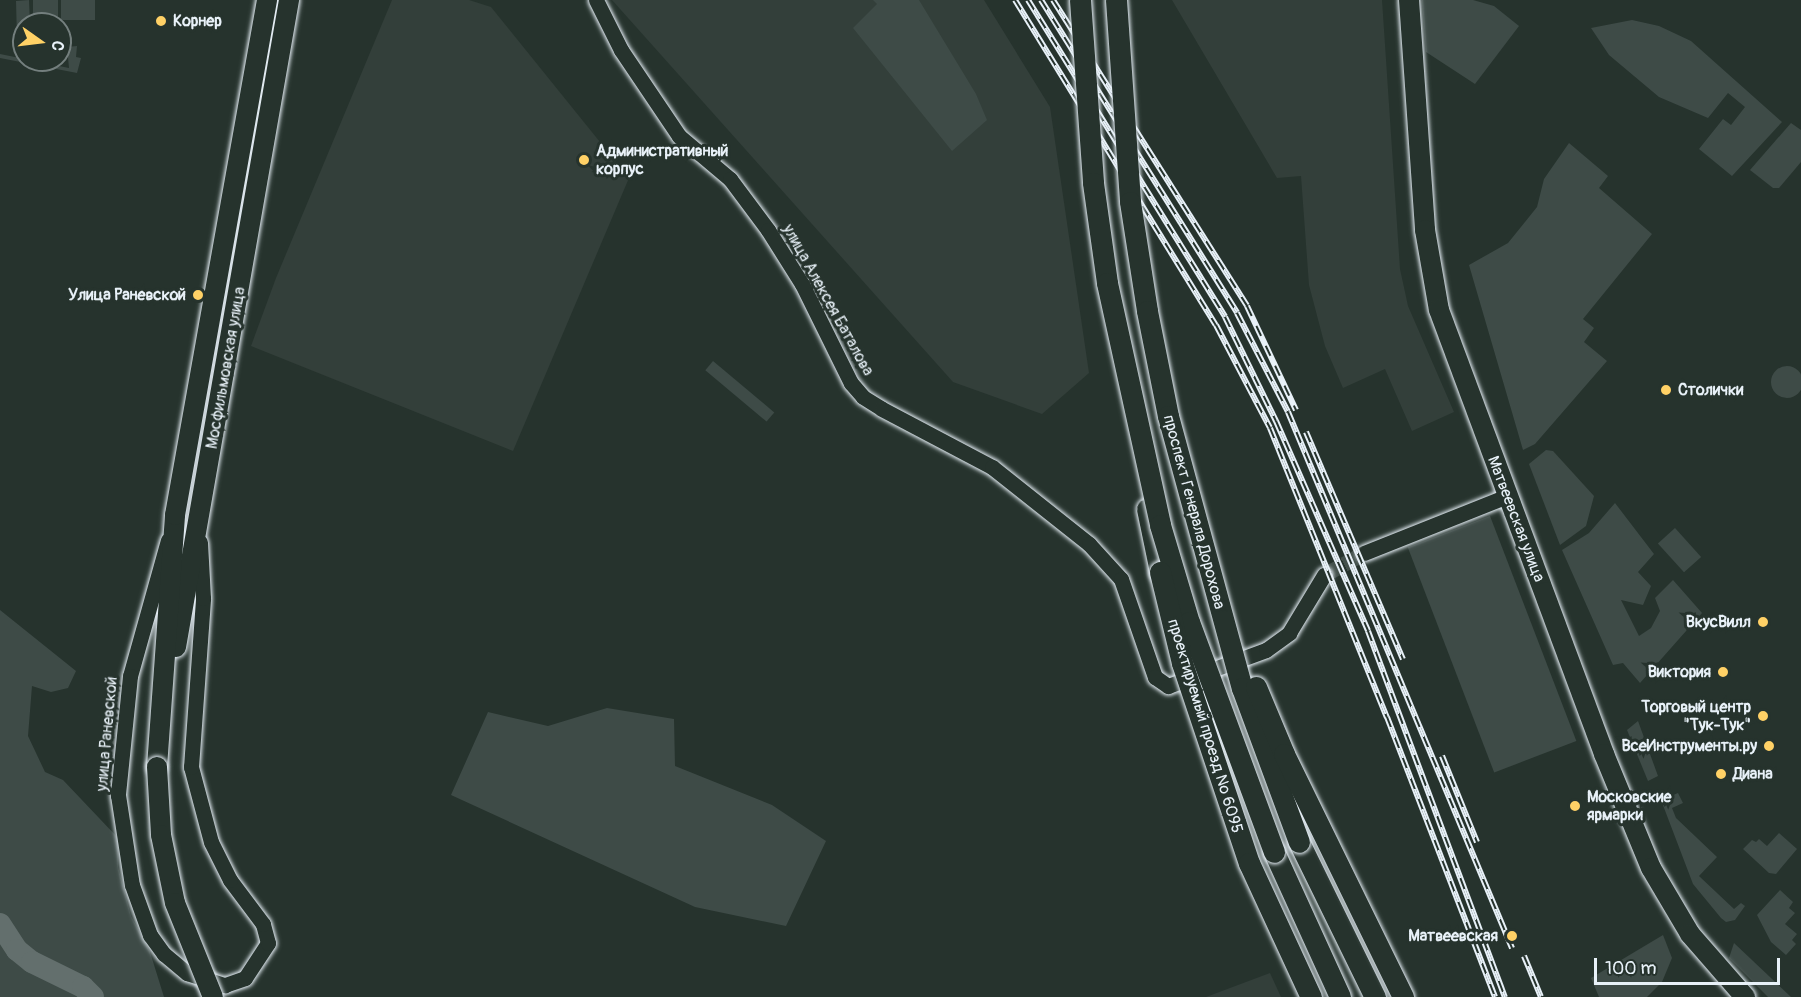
<!DOCTYPE html>
<html>
<head>
<meta charset="utf-8">
<style>
  body { margin:0 }
  #map { position:relative; width:1801px; height:997px; overflow:hidden; background:#26332d; font-family:Pangolin,sans-serif }
  div>[style] { position:absolute }
  .built>* { inset:0; background:#333f3a }
  .green>* { inset:0; background:#3e4b47; transform-origin:0 0 }
  .round { border-radius:50% }
  .river>* { height:22px; margin:-11px; padding:0 11px; transform-origin:11px; border-radius:11px; background:#636f6d }
  .minor-tunnel>* { height:15px; margin-top:-7.5px; transform-origin:0; background:repeating-linear-gradient(90deg,#43504b 0 15px,transparent 0 23px) }
  .roads { filter:drop-shadow(0 0 2px #e8f1f8) drop-shadow(0 0 2px #e8f1f8) }
  .minor>* { height:15px; margin:-7.5px; padding:0 7.5px; transform-origin:7.5px; border-radius:7.5px; background:#26332d }
  .tertiary>* { height:20px; margin:-10px; padding:0 10px; transform-origin:10px; border-radius:10px; background:#26332d }
  .secondary>* { height:21px; margin:-10.5px; padding:0 10.5px; transform-origin:10.5px; border-radius:10.5px; background:#26332d }
  .rail>* { height:6px; margin-top:-3px; transform-origin:0; background:repeating-linear-gradient(90deg,#26332d 0 11px,#e8f1f8 0 22px); box-sizing:border-box; border-block:2px solid #e8f1f8 }
  .bridges { filter:drop-shadow(0 0 2px #e8f1f8) drop-shadow(0 0 2px #e8f1f8) }
  .tertiary-bridge>* { height:20px; margin:-10px; padding:0 10px; transform-origin:10px; border-radius:10px; background:#26332d }
  .secondary-bridge>* { height:21px; margin:-10.5px; padding:0 10.5px; transform-origin:10.5px; border-radius:10.5px; background:#26332d }
  .dots>* { width:16px; height:16px; translate:-50% -50%; box-sizing:border-box; border:3px solid #26332d; border-radius:50% }
  span { translate:-50% -50%; white-space:nowrap; text-align:center; line-height:1.15; -webkit-text-stroke:6px #26332d; paint-order:stroke }
  .poi-label { font-size:16px; color:#e8f1f8; font-weight:700 }
  .left { translate:0 -50%; text-align:left }
  .right { translate:-100% -50%; text-align:right }
  .street-label { font-size:16px; color:#e8f1f8 }
  .north { position:absolute; left:12px; top:12px; width:60px; height:60px; box-sizing:border-box; background:#26332d; border:2px solid #747f7e; border-radius:50%; rotate:104deg; font-size:16px; font-weight:700; line-height:24px; text-align:center; color:#e8f1f8 }
  .north::after { content:''; display:block; margin:auto; width:21px; height:27px; background:#ffd166; clip-path:polygon(50% 0,100% 100%,50% 72%,0 100%) }
  .scale { position:absolute; left:1594px; top:958px; width:186px; height:27px; box-sizing:border-box; border:3px solid #e8f1f8; border-top:0; padding-left:8px; font-size:18px; line-height:21px; white-space:nowrap; color:#e8f1f8; -webkit-text-stroke:4px #26332d; paint-order:stroke }
</style>
</head>
<body>
<div id="map">
  <div class="built">
    <i style="clip-path:polygon(392px 0,469px 0,491px 7px,629px 178px,513px 451px,251px 346px,276px 278px)"></i>
    <i style="clip-path:polygon(612px 0,984px 0,1050px 107px,1089px 373px,1042px 414px,953px 382px)"></i>
    <i style="clip-path:polygon(1172px 0,1382px 0,1400px 269px,1408px 306px,1454px 412px,1412px 431px,1385px 369px,1343px 388px,1325px 346px,1309px 285px,1301px 176px,1277px 178px)"></i>
    <i style="clip-path:polygon(1270px 973px,1281px 997px,1206px 997px)"></i>
  </div>
  <div class="green">
    <i style="clip-path:polygon(29px 0,30px 24px,24px 24px,24px 39px,17px 39px,16px 1px)"></i>
    <i style="left:33px;top:0;width:25px;height:24px"></i>
    <i style="left:61px;top:0;width:34px;height:20px"></i>
    <i style="clip-path:polygon(873px 0,919px 0,976px 94px,987px 120px,952px 151px,853px 28px,877px 4px)"></i>
    <i style="clip-path:polygon(1422px 0,1473px 0,1494px 6px,1519px 26px,1475px 84px,1426px 52px)"></i>
    <i style="clip-path:polygon(1632px 20px,1659px 26px,1691px 41px,1782px 122px,1732px 176px,1699px 149px,1723px 119px,1731px 125px,1745px 107px,1728px 93px,1708px 118px,1659px 97px,1609px 55px,1591px 28px)"></i>
    <i style="clip-path:polygon(77px 46px,76px 57px,81px 58px,77px 73px,0 58px,0 54px,69px 68px,67px 47px)"></i>
    <i style="clip-path:polygon(1791px 123px,1801px 130px,1801px 162px,1779px 188px,1773px 188px,1750px 170px)"></i>
    <i style="clip-path:polygon(1569px 143px,1608px 176px,1599px 188px,1652px 234px,1583px 319px,1594px 328px,1584px 342px,1607px 361px,1535px 444px,1523px 450px,1469px 265px,1508px 243px,1537px 207px,1544px 179px)"></i>
    <i style="left:713px;top:361px;width:80px;height:12px;rotate:40deg"></i>
    <i class="round" style="left:1771px;top:366px;width:32px;height:32px"></i>
    <i style="clip-path:polygon(1546px 450px,1553px 451px,1594px 496px,1586px 526px,1560px 545px,1529px 464px)"></i>
    <i style="clip-path:polygon(1615px 503px,1654px 554px,1638px 572px,1651px 586px,1643px 605px,1621px 600px,1639px 636px,1651px 628px,1660px 611px,1655px 598px,1673px 580px,1702px 613px,1640px 683px,1623px 663px,1613px 665px,1562px 550px,1589px 533px)"></i>
    <i style="left:1490px;top:516px;width:241px;height:88px;rotate:69deg"></i>
    <i style="left:1675px;top:528px;width:39px;height:23px;rotate:48deg"></i>
    <i style="clip-path:polygon(0 610px,76px 671px,68px 688px,51px 692px,32px 686px,28px 736px,45px 772px,63px 780px,118px 838px,118px 867px,131px 916px,150px 952px,164px 997px,0 997px)"></i>
    <i style="clip-path:polygon(607px 708px,674px 719px,675px 766px,772px 805px,826px 841px,786px 926px,695px 907px,451px 795px,488px 712px,548px 726px)"></i>
    <i style="clip-path:polygon(1638px 721px,1658px 776px,1648px 781px,1627px 730px)"></i>
    <i style="clip-path:polygon(1678px 793px,1683px 803px,1672px 808px,1676px 818px,1717px 857px,1699px 876px,1734px 909px,1741px 903px,1745px 906px,1735px 920px,1726px 922px,1721px 918px,1693px 884px,1661px 800px)"></i>
    <i style="clip-path:polygon(1779px 833px,1797px 849px,1776px 874px,1769px 873px,1743px 849px,1752px 840px,1756px 842px,1759px 839px,1767px 846px)"></i>
    <i style="clip-path:polygon(1780px 890px,1793px 902px,1789px 908px,1795px 913px,1785px 924px,1797px 934px,1792px 940px,1796px 944px,1786px 955px,1771px 942px,1757px 915px)"></i>
    <i style="clip-path:polygon(1663px 935px,1672px 958px,1662px 982px,1647px 997px,1599px 997px,1591px 978px)"></i>
    <i style="clip-path:polygon(1734px 943px,1791px 997px,1768px 997px,1729px 958px)"></i>
  </div>
  <div class="river">
    <i style="left:0;top:924px;width:31px;rotate:57deg"></i>
    <i style="left:17px;top:950px;width:19px;rotate:39deg"></i>
    <i style="left:32px;top:962px;width:57px;rotate:26.1deg"></i>
    <i style="left:83px;top:987px;width:14px;rotate:45deg"></i>
  </div>
  <div class="minor-tunnel">
    <i style="left:1324px;top:575px;width:46px;rotate:-28.8deg"></i>
  </div>
  <div class="roads">
    <div class="minor">
      <i style="left:596px;top:0;width:56px;rotate:63.4deg"></i>
      <i style="left:621px;top:50px;width:104px;rotate:56deg"></i>
      <i style="left:679px;top:136px;width:67px;rotate:40.1deg"></i>
      <i style="left:730px;top:179px;width:64px;rotate:53.3deg"></i>
      <i style="left:768px;top:230px;width:64px;rotate:57.8deg"></i>
      <i style="left:802px;top:284px;width:110px;rotate:63.7deg"></i>
      <i style="left:851px;top:383px;width:18px;rotate:49deg"></i>
      <i style="left:863px;top:397px;width:22px;rotate:32deg"></i>
      <i style="left:882px;top:409px;width:124px;rotate:27.8deg"></i>
      <i style="left:992px;top:467px;width:124px;rotate:38.4deg"></i>
      <i style="left:1089px;top:544px;width:47px;rotate:47.6deg"></i>
      <i style="left:1121px;top:579px;width:104px;rotate:70.9deg"></i>
      <i style="left:1155px;top:677px;width:16px;rotate:35deg"></i>
      <i style="left:1168px;top:686px;width:104px;rotate:-20.2deg"></i>
      <i style="left:1266px;top:650px;width:29px;rotate:-36deg"></i>
      <i style="left:1289px;top:633px;width:68px;rotate:-58.9deg"></i>
      <i style="left:168px;top:540px;width:141px;rotate:105.6deg"></i>
      <i style="left:130px;top:676px;width:120px;rotate:95.8deg"></i>
      <i style="left:118px;top:795px;width:91px;rotate:81.2deg"></i>
      <i style="left:132px;top:885px;width:53px;rotate:70.2deg"></i>
      <i style="left:150px;top:935px;width:24px;rotate:54deg"></i>
      <i style="left:164px;top:954px;width:30px;rotate:40deg"></i>
      <i style="left:187px;top:973px;width:40px;rotate:18deg"></i>
      <i style="left:225px;top:985px;width:21px;rotate:-19deg"></i>
      <i style="left:245px;top:978px;width:42px;rotate:-56.7deg"></i>
      <i style="left:268px;top:943px;width:20px;rotate:-105deg"></i>
      <i style="left:263px;top:924px;width:55px;rotate:-126.9deg"></i>
      <i style="left:230px;top:880px;width:42px;rotate:-116.6deg"></i>
      <i style="left:211px;top:842px;width:78px;rotate:-104.9deg"></i>
      <i style="left:191px;top:767px;width:169px;rotate:-85.9deg"></i>
      <i style="left:203px;top:598px;width:56px;rotate:-93.1deg"></i>
      <i style="left:1364px;top:553px;width:154px;rotate:-21.7deg"></i>
    </div>
    <div class="tertiary">
      <i style="left:1409px;top:0;width:231px;rotate:86deg"></i>
      <i style="left:1425px;top:230px;width:81px;rotate:80.1deg"></i>
      <i style="left:1439px;top:310px;width:474px;rotate:69.6deg"></i>
      <i style="left:1604px;top:754px;width:123px;rotate:67.6deg"></i>
      <i style="left:1651px;top:868px;width:77px;rotate:59.4deg"></i>
      <i style="left:1690px;top:934px;width:84px;rotate:48.9deg"></i>
      <i style="left:176px;top:647px;width:657px;rotate:-80.09deg"></i>
      <i style="left:157px;top:767px;width:253px;rotate:-85.9deg"></i>
      <i style="left:175px;top:515px;width:523px;rotate:-79.87deg"></i>
    </div>
    <div class="secondary">
      <i style="left:1147px;top:509px;width:64px;rotate:78.3deg"></i>
      <i style="left:1299px;top:842px;width:173px;rotate:63.9deg"></i>
      <i style="left:1274px;top:852px;width:159px;rotate:65.5deg"></i>
    </div>
  </div>
  <div class="rail">
    <i style="left:1015px;top:0;width:382px;rotate:58.3deg"></i>
    <i style="left:1216px;top:325px;width:116px;rotate:62.3deg"></i>
    <i style="left:1270px;top:428px;width:312px;rotate:68deg"></i>
    <i style="left:1387px;top:717px;width:300px;rotate:68.9deg"></i>
    <i style="left:1028px;top:0;width:373px;rotate:58.1deg"></i>
    <i style="left:1225px;top:317px;width:116px;rotate:63.9deg"></i>
    <i style="left:1276px;top:421px;width:229px;rotate:66.3deg"></i>
    <i style="left:1368px;top:631px;width:391px;rotate:69.5deg"></i>
    <i style="left:1041px;top:0;width:369px;rotate:57.9deg"></i>
    <i style="left:1237px;top:313px;width:111px;rotate:62.7deg"></i>
    <i style="left:1288px;top:412px;width:581px;rotate:67.32deg"></i>
    <i style="left:1053px;top:0;width:362px;rotate:57.6deg"></i>
    <i style="left:1247px;top:306px;width:115px;rotate:64.8deg"></i>
    <i style="left:1306px;top:432px;width:247px;rotate:66.9deg"></i>
    <i style="left:1442px;top:756px;width:93px;rotate:67.9deg"></i>
    <i style="left:1524px;top:956px;width:44px;rotate:67.5deg"></i>
  </div>
  <div class="bridges">
    <div class="tertiary-bridge">
      <i style="left:157px;top:767px;width:68px;rotate:86.6deg"></i>
      <i style="left:161px;top:835px;width:69px;rotate:78.4deg"></i>
      <i style="left:175px;top:903px;width:101px;rotate:68deg"></i>
    </div>
    <div class="secondary-bridge">
      <i style="left:1080px;top:0;width:183px;rotate:85.9deg"></i>
      <i style="left:1093px;top:183px;width:101px;rotate:82deg"></i>
      <i style="left:1107px;top:283px;width:248px;rotate:77.6deg"></i>
      <i style="left:1160px;top:525px;width:101px;rotate:73.4deg"></i>
      <i style="left:1189px;top:622px;width:245px;rotate:69.7deg"></i>
      <i style="left:1116px;top:0;width:202px;rotate:86deg"></i>
      <i style="left:1130px;top:202px;width:110px;rotate:81.1deg"></i>
      <i style="left:1147px;top:311px;width:107px;rotate:78.7deg"></i>
      <i style="left:1168px;top:416px;width:282px;rotate:74.8deg"></i>
      <i style="left:1242px;top:688px;width:164px;rotate:69.7deg"></i>
      <i style="left:1160px;top:572px;width:94px;rotate:76.4deg"></i>
      <i style="left:1182px;top:663px;width:211px;rotate:71.5deg"></i>
      <i style="left:1249px;top:863px;width:148px;rotate:65.2deg"></i>
      <i style="left:1256px;top:687px;width:73px;rotate:67.3deg"></i>
      <i style="left:1284px;top:754px;width:271px;rotate:63.9deg"></i>
    </div>
  </div>
  <div class="dots">
    <i style="left:161px;top:21px;background:#ffd166"></i>
    <i style="left:584px;top:160px;background:#ffd166"></i>
    <i style="left:198px;top:295px;background:#ffd166"></i>
    <i style="left:1666px;top:390px;background:#ffd166"></i>
    <i style="left:1763px;top:622px;background:#ffd166"></i>
    <i style="left:1723px;top:672px;background:#ffd166"></i>
    <i style="left:1763px;top:716px;background:#ffd166"></i>
    <i style="left:1769px;top:746px;background:#ffd166"></i>
    <i style="left:1721px;top:774px;background:#ffd166"></i>
    <i style="left:1575px;top:806px;background:#ffd166"></i>
    <i style="left:1512px;top:936px;background:#ffd166"></i>
  </div>
  <div class="poi-label">
    <span class="left" style="left:173px;top:21px">Корнер</span>
    <span class="left" style="left:596px;top:160px">Административный<br>корпус</span>
    <span class="right" style="left:186px;top:295px">Улица Раневской</span>
    <span class="left" style="left:1678px;top:390px">Столички</span>
    <span class="right" style="left:1751px;top:622px">ВкусВилл</span>
    <span class="right" style="left:1711px;top:672px">Виктория</span>
    <span class="right" style="left:1751px;top:716px">Торговый центр<br>"Тук-Тук"</span>
    <span class="right" style="left:1757px;top:746px">ВсеИнструменты.ру</span>
    <span class="left" style="left:1733px;top:774px">Диана</span>
    <span class="left" style="left:1587px;top:806px">Московские<br>ярмарки</span>
    <span class="right" style="left:1498px;top:936px">Матвеевская</span>
  </div>
  <div class="street-label">
    <span style="left:828px;top:300px;rotate:61deg">улица Алексея Баталова</span>
    <span style="left:226px;top:368px;rotate:-80deg">Мосфильмовская улица</span>
    <span style="left:1194px;top:512px;rotate:75deg">проспект Генерала Дорохова</span>
    <span style="left:1516px;top:519px;rotate:69deg">Матвеевская улица</span>
    <span style="left:1205px;top:726px;rotate:73deg">проектируемый проезд № 6095</span>
    <span style="left:107px;top:734px;rotate:-85deg">улица Раневской</span>
  </div>
  <div class="north">С</div>
  <div class="scale">100 m</div>
</div>
</body>
</html>
